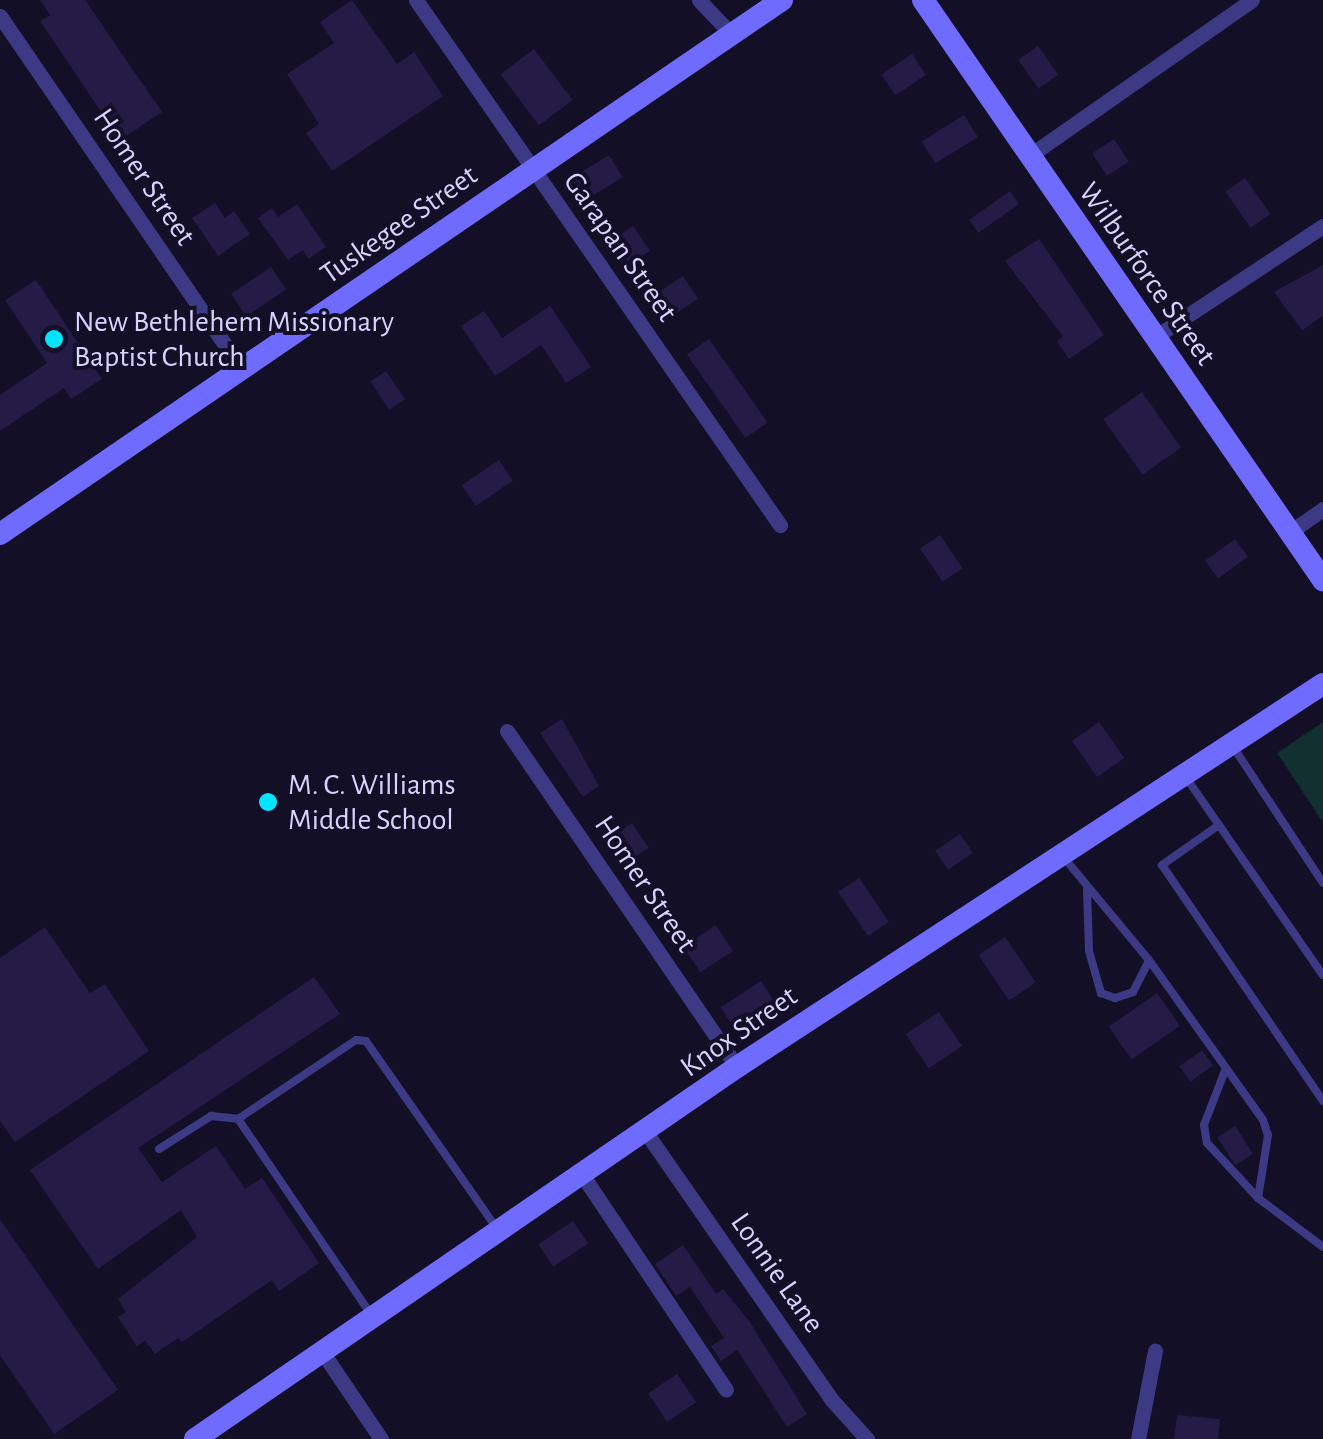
<!DOCTYPE html>
<html>
<head>
<meta charset="utf-8">
<style>
  body { margin:0 }
  #map { position:relative; width:1323px; height:1439px; overflow:hidden; background:#130f26; font-family:"Alegreya Sans",sans-serif }
  div>[style] { position:absolute }
  .green>* { inset:0; background:#12302f }
  .building>* { inset:0; background:#241b47; transform-origin:0 0 }
  .lane>* { height:8px; margin:-4px; padding:0 4px; transform-origin:4px; border-radius:4px; background:#3d3a85 }
  .street>* { height:15px; margin:-7.5px; padding:0 7.5px; transform-origin:7.5px; border-radius:7.5px; background:#3d3a85 }
  .secondary>* { height:22px; margin:-11px; padding:0 11px; transform-origin:11px; border-radius:11px; background:#6f6bff }
  .dots>* { width:28px; height:28px; translate:-50% -50%; box-sizing:border-box; border:5px solid #130f26; border-radius:50% }
  span { translate:-50% -50%; white-space:nowrap; text-align:center; line-height:1.15; -webkit-text-stroke:8px #130f26; paint-order:stroke }
  .street-label { font-size:30px; color:#d9d4ff }
  .poi-label { font-size:30px; color:#d9d4ff }
  .left { translate:0 -50%; text-align:left }
</style>
</head>
<body>
<div id="map">
  <div class="green">
    <i style="clip-path:polygon(1323px 722px,1323px 818px,1322px 821px,1277px 753px)"></i>
  </div>
  <div class="building">
    <i style="clip-path:polygon(40px 0,85px 0,162px 112px,120px 140px,40px 21px,50px 15px)"></i>
    <i style="clip-path:polygon(352px 0,397px 64px,414px 52px,443px 96px,332px 171px,306px 133px,319px 124px,287px 74px,334px 43px,320px 22px)"></i>
    <i style="left:1038px;top:46px;width:35px;height:24px;rotate:55deg"></i>
    <i style="left:534px;top:49px;width:64px;height:42px;rotate:53deg"></i>
    <i style="left:912px;top:54px;width:25px;height:37px;rotate:56deg"></i>
    <i style="left:964px;top:115px;width:26px;height:50px;rotate:58deg"></i>
    <i style="left:1114px;top:139px;width:27px;height:26px;rotate:57deg"></i>
    <i style="left:609px;top:155px;width:26px;height:45px;rotate:58deg"></i>
    <i style="left:1245px;top:178px;width:44px;height:24px;rotate:55deg"></i>
    <i style="left:1010px;top:191px;width:16px;height:50px;rotate:55deg"></i>
    <i style="clip-path:polygon(215px 203px,225px 218px,234px 211px,250px 234px,218px 256px,192px 218px)"></i>
    <i style="clip-path:polygon(297px 204px,326px 247px,308px 259px,303px 250px,288px 260px,258px 218px,272px 208px,278px 217px)"></i>
    <i style="left:633px;top:226px;width:30px;height:25px;rotate:56deg"></i>
    <i style="clip-path:polygon(1039px 239px,1104px 335px,1069px 359px,1057px 341px,1063px 336px,1005px 261px)"></i>
    <i style="clip-path:polygon(1323px 265px,1323px 316px,1302px 330px,1274px 292px)"></i>
    <i style="left:271px;top:267px;width:27px;height:48px;rotate:56deg"></i>
    <i style="left:683px;top:276px;width:27px;height:40px;rotate:56deg"></i>
    <i style="clip-path:polygon(36px 280px,102px 379px,71px 399px,64px 388px,0 431px,0 395px,47px 363px,5px 300px)"></i>
    <i style="clip-path:polygon(550px 306px,591px 367px,566px 383px,541px 345px,495px 376px,461px 326px,484px 311px,502px 338px)"></i>
    <i style="left:709px;top:339px;width:102px;height:27px;rotate:55deg"></i>
    <i style="left:386px;top:371px;width:34px;height:19px;rotate:56deg"></i>
    <i style="left:1142px;top:392px;width:68px;height:47px;rotate:55deg"></i>
    <i style="left:499px;top:460px;width:25px;height:45px;rotate:56deg"></i>
    <i style="left:940px;top:535px;width:40px;height:24px;rotate:56deg"></i>
    <i style="left:1235px;top:539px;width:22px;height:37px;rotate:54deg"></i>
    <i style="clip-path:polygon(562px 719px,599px 786px,583px 797px,540px 733px)"></i>
    <i style="left:1099px;top:722px;width:44px;height:33px;rotate:55deg"></i>
    <i style="left:632px;top:823px;width:30px;height:28px;rotate:56deg"></i>
    <i style="left:960px;top:834px;width:23px;height:30px;rotate:56deg"></i>
    <i style="left:859px;top:878px;width:53px;height:25px;rotate:56deg"></i>
    <i style="left:716px;top:925px;width:31px;height:39px;rotate:57deg"></i>
    <i style="clip-path:polygon(45px 927px,90px 993px,105px 984px,149px 1051px,15px 1142px,0 1121px,0 958px)"></i>
    <i style="left:1005px;top:937px;width:55px;height:32px;rotate:56deg"></i>
    <i style="clip-path:polygon(314px 977px,340px 1014px,138px 1148px,162px 1182px,216px 1146px,245px 1189px,262px 1178px,319px 1263px,279px 1291px,272px 1280px,182px 1342px,178px 1338px,155px 1354px,145px 1340px,137px 1347px,118px 1317px,126px 1312px,118px 1299px,197px 1237px,181px 1210px,98px 1269px,30px 1170px)"></i>
    <i style="left:761px;top:981px;width:27px;height:48px;rotate:57deg"></i>
    <i style="left:1157px;top:993px;width:40px;height:59px;rotate:55deg"></i>
    <i style="left:939px;top:1012px;width:41px;height:40px;rotate:56deg"></i>
    <i style="left:1202px;top:1050px;width:19px;height:28px;rotate:54deg"></i>
    <i style="left:1235px;top:1126px;width:33px;height:21px;rotate:57deg"></i>
    <i style="clip-path:polygon(0 1219px,118px 1390px,54px 1434px,0 1355px)"></i>
    <i style="left:573px;top:1221px;width:27px;height:42px;rotate:56deg"></i>
    <i style="clip-path:polygon(683px 1245px,716px 1294px,723px 1289px,749px 1321px,807px 1414px,787px 1427px,737px 1350px,721px 1361px,711px 1346px,724px 1338px,690px 1287px,676px 1296px,655px 1264px)"></i>
    <i style="left:677px;top:1374px;width:34px;height:35px;rotate:56deg"></i>
    <i style="clip-path:polygon(1177px 1415px,1220px 1419px,1218px 1439px,1174px 1439px)"></i>
  </div>
  <div class="lane">
    <i style="left:1232px;top:745px;width:165px;rotate:56.6deg"></i>
    <i style="left:1185px;top:776px;width:242px;rotate:55.3deg"></i>
    <i style="left:1219px;top:825px;width:70px;rotate:144.9deg"></i>
    <i style="left:1162px;top:865px;width:286px;rotate:55.7deg"></i>
    <i style="left:1065px;top:859px;width:131px;rotate:50.3deg"></i>
    <i style="left:1149px;top:960px;width:196px;rotate:54.5deg"></i>
    <i style="left:1263px;top:1120px;width:16px;rotate:72deg"></i>
    <i style="left:1268px;top:1135px;width:64px;rotate:99deg"></i>
    <i style="left:1258px;top:1198px;width:81px;rotate:37deg"></i>
    <i style="left:1087px;top:890px;width:61px;rotate:88.1deg"></i>
    <i style="left:1089px;top:951px;width:44px;rotate:74.1deg"></i>
    <i style="left:1101px;top:993px;width:15px;rotate:20deg"></i>
    <i style="left:1115px;top:998px;width:19px;rotate:-18deg"></i>
    <i style="left:1133px;top:992px;width:35px;rotate:-63deg"></i>
    <i style="left:1226px;top:1068px;width:61px;rotate:111.1deg"></i>
    <i style="left:1204px;top:1125px;width:18px;rotate:81deg"></i>
    <i style="left:1207px;top:1143px;width:75px;rotate:47.2deg"></i>
    <i style="left:159px;top:1149px;width:62px;rotate:-32.4deg"></i>
    <i style="left:211px;top:1116px;width:27px;rotate:6deg"></i>
    <i style="left:370px;top:1313px;width:235px;rotate:-124.2deg"></i>
    <i style="left:238px;top:1119px;width:142px;rotate:-33.8deg"></i>
    <i style="left:356px;top:1040px;width:10px;rotate:6deg"></i>
    <i style="left:366px;top:1041px;width:229px;rotate:55.1deg"></i>
  </div>
  <div class="street">
    <i style="left:416px;top:0;width:639px;rotate:55.27deg"></i>
    <i style="left:699px;top:0;width:47px;rotate:46.7deg"></i>
    <i style="left:0;top:16px;width:428px;rotate:55.6deg"></i>
    <i style="left:1029px;top:156px;width:272px;rotate:-35deg"></i>
    <i style="left:1155px;top:337px;width:201px;rotate:-33.5deg"></i>
    <i style="left:1290px;top:532px;width:40px;rotate:-34.9deg"></i>
    <i style="left:507px;top:731px;width:407px;rotate:55.6deg"></i>
    <i style="left:647px;top:1134px;width:323px;rotate:55.2deg"></i>
    <i style="left:831px;top:1399px;width:54px;rotate:48deg"></i>
    <i style="left:583px;top:1176px;width:257px;rotate:56.2deg"></i>
    <i style="left:323px;top:1353px;width:104px;rotate:56deg"></i>
    <i style="left:1138px;top:1439px;width:90px;rotate:-79.1deg"></i>
  </div>
  <div class="secondary">
    <i style="left:923px;top:0;width:705px;rotate:55.41deg"></i>
    <i style="left:0;top:534px;width:947px;rotate:-34.33deg"></i>
    <i style="left:195px;top:1439px;width:657px;rotate:-34.46deg"></i>
    <i style="left:737px;top:1067px;width:700px;rotate:-33.17deg"></i>
  </div>
  <div class="dots">
    <i style="left:54px;top:339px;background:#00e5ff"></i>
    <i style="left:268px;top:802px;background:#00e5ff"></i>
  </div>
  <div class="street-label">
    <span style="left:144px;top:177px;rotate:56deg">Homer Street</span>
    <span style="left:399px;top:225px;rotate:-35deg">Tuskegee Street</span>
    <span style="left:620px;top:247px;rotate:55deg">Garapan Street</span>
    <span style="left:1147px;top:274px;rotate:55deg">Wilburforce Street</span>
    <span style="left:645px;top:884px;rotate:56deg">Homer Street</span>
    <span style="left:739px;top:1032px;rotate:-35deg">Knox Street</span>
    <span style="left:777px;top:1273px;rotate:55deg">Lonnie Lane</span>
  </div>
  <div class="poi-label">
    <span class="left" style="left:74px;top:339px">New Bethlehem Missionary<br>Baptist Church</span>
    <span class="left" style="left:288px;top:802px">M. C. Williams<br>Middle School</span>
  </div>
</div>
</body>
</html>
